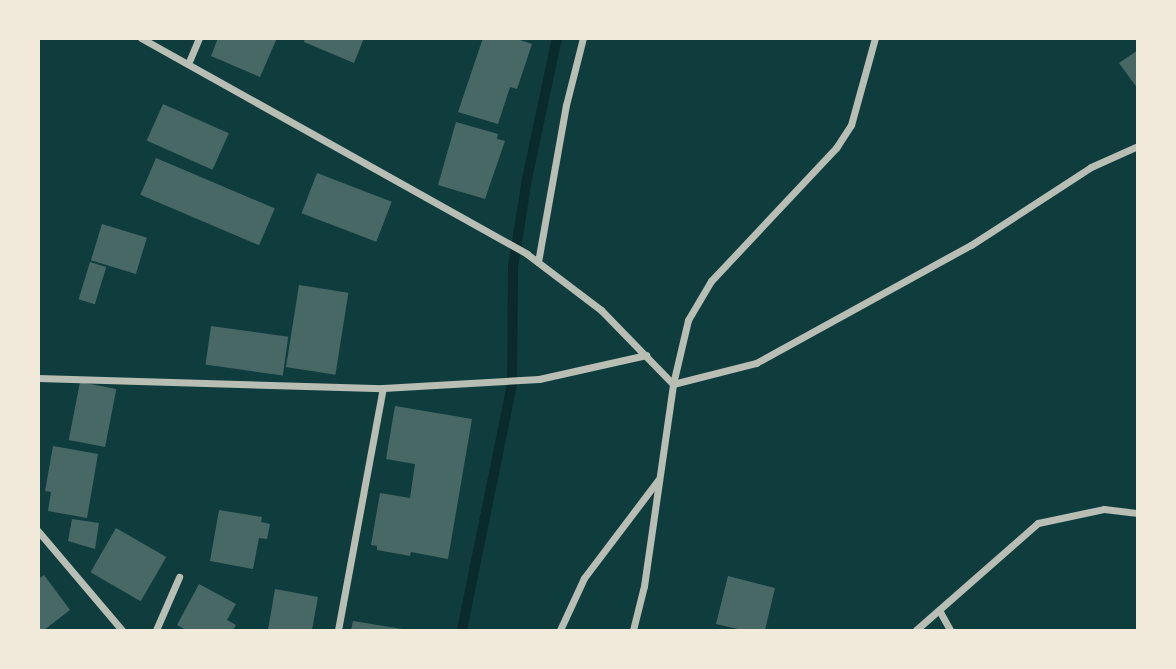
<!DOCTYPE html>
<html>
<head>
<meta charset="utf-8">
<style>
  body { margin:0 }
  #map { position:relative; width:1176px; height:669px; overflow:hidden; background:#0f3d3e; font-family:"Sofia Sans Condensed",sans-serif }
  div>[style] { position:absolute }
  .stream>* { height:10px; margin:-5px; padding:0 5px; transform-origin:5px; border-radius:5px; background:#0a2a2b }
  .building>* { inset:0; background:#486865; transform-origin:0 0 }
  .minor>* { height:7px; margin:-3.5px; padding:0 3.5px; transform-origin:3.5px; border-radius:3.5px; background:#b8beb3 }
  span { translate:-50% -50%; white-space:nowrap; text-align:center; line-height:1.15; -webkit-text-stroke:7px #f1e9da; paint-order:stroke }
  .frame { position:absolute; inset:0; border:40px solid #f1e9da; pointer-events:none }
</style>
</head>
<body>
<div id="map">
  <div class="stream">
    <i style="left:462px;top:630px;width:250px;rotate:-78.5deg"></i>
    <i style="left:512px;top:385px;width:118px;rotate:-89.5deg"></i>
    <i style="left:513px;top:267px;width:89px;rotate:-81deg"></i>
    <i style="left:527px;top:179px;width:144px;rotate:-78deg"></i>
  </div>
  <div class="building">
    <i style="clip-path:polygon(218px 38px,277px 38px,260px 77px,211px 56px)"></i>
    <i style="clip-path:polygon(305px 38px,364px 38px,354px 63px,304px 42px)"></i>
    <i style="clip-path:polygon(483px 38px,514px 38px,532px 44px,517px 89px,510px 87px,498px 124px,458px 112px)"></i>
    <i style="clip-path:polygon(1138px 50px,1138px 89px,1119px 63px)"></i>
    <i style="left:163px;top:104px;width:72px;height:40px;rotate:24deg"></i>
    <i style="clip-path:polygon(456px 122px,498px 134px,497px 139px,505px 141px,485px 199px,438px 185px)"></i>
    <i style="left:156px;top:158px;width:129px;height:40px;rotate:23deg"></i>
    <i style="left:317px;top:173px;width:80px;height:43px;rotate:21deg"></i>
    <i style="left:102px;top:224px;width:47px;height:38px;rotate:17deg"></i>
    <i style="left:90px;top:262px;width:17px;height:39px;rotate:17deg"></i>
    <i style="left:299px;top:285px;width:50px;height:83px;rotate:9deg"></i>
    <i style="left:211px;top:326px;width:78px;height:39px;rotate:8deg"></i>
    <i style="left:80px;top:382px;width:37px;height:59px;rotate:11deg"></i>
    <i style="clip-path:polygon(395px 406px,472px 419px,448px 559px,411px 552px,410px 556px,377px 550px,377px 546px,371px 545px,380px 493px,410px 498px,415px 464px,386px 459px)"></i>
    <i style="clip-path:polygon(53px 446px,98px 454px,87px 518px,48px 511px,51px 492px,45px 491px)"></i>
    <i style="clip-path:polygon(219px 510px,262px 517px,261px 522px,270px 524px,267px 539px,259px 538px,253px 569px,210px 561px)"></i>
    <i style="clip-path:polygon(72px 519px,99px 523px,95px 549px,68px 541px)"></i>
    <i style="left:116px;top:528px;width:58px;height:51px;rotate:30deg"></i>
    <i style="clip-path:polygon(44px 575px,70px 610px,44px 630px,38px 630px,38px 579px)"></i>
    <i style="clip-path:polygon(728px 576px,775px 588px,765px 630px,742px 630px,716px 624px)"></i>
    <i style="clip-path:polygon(199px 584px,236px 604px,227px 620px,236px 625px,233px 630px,186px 630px,177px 625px)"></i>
    <i style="clip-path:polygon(275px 589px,318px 597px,312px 630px,268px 630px)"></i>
    <i style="clip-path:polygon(353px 621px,402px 629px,402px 630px,351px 630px)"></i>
  </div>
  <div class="minor">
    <i style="left:141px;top:38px;width:442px;rotate:29.2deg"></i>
    <i style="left:527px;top:254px;width:93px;rotate:37.1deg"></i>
    <i style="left:601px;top:310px;width:103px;rotate:45.8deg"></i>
    <i style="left:188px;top:64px;width:28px;rotate:-67deg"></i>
    <i style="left:538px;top:262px;width:159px;rotate:-79.9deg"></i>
    <i style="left:566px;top:105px;width:69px;rotate:-75.8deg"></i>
    <i style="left:38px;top:378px;width:345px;rotate:1.7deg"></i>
    <i style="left:383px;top:388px;width:156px;rotate:-3.3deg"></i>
    <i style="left:539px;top:379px;width:110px;rotate:-12.6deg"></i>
    <i style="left:673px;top:384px;width:86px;rotate:-14.2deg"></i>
    <i style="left:756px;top:363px;width:245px;rotate:-28.8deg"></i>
    <i style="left:971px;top:245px;width:143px;rotate:-33deg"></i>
    <i style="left:1091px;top:167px;width:51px;rotate:-24.1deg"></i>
    <i style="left:38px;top:531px;width:130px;rotate:49.7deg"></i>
    <i style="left:939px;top:610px;width:23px;rotate:61deg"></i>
    <i style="left:156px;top:630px;width:58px;rotate:-66.5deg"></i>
    <i style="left:338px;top:630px;width:246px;rotate:-79.5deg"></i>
    <i style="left:560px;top:630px;width:57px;rotate:-65.2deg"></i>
    <i style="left:584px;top:578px;width:123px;rotate:-52.9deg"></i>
    <i style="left:633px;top:630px;width:45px;rotate:-76deg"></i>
    <i style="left:644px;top:586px;width:204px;rotate:-81.8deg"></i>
    <i style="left:673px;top:384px;width:66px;rotate:-76.8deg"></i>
    <i style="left:688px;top:320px;width:45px;rotate:-59.5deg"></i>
    <i style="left:711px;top:281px;width:183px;rotate:-46.8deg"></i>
    <i style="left:836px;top:148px;width:27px;rotate:-57deg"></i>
    <i style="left:851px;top:125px;width:90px;rotate:-74.6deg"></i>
    <i style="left:916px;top:630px;width:162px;rotate:-41.3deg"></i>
    <i style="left:1038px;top:523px;width:67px;rotate:-12deg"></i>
    <i style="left:1104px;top:509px;width:34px;rotate:7deg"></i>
  </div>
  <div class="frame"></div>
</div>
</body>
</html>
